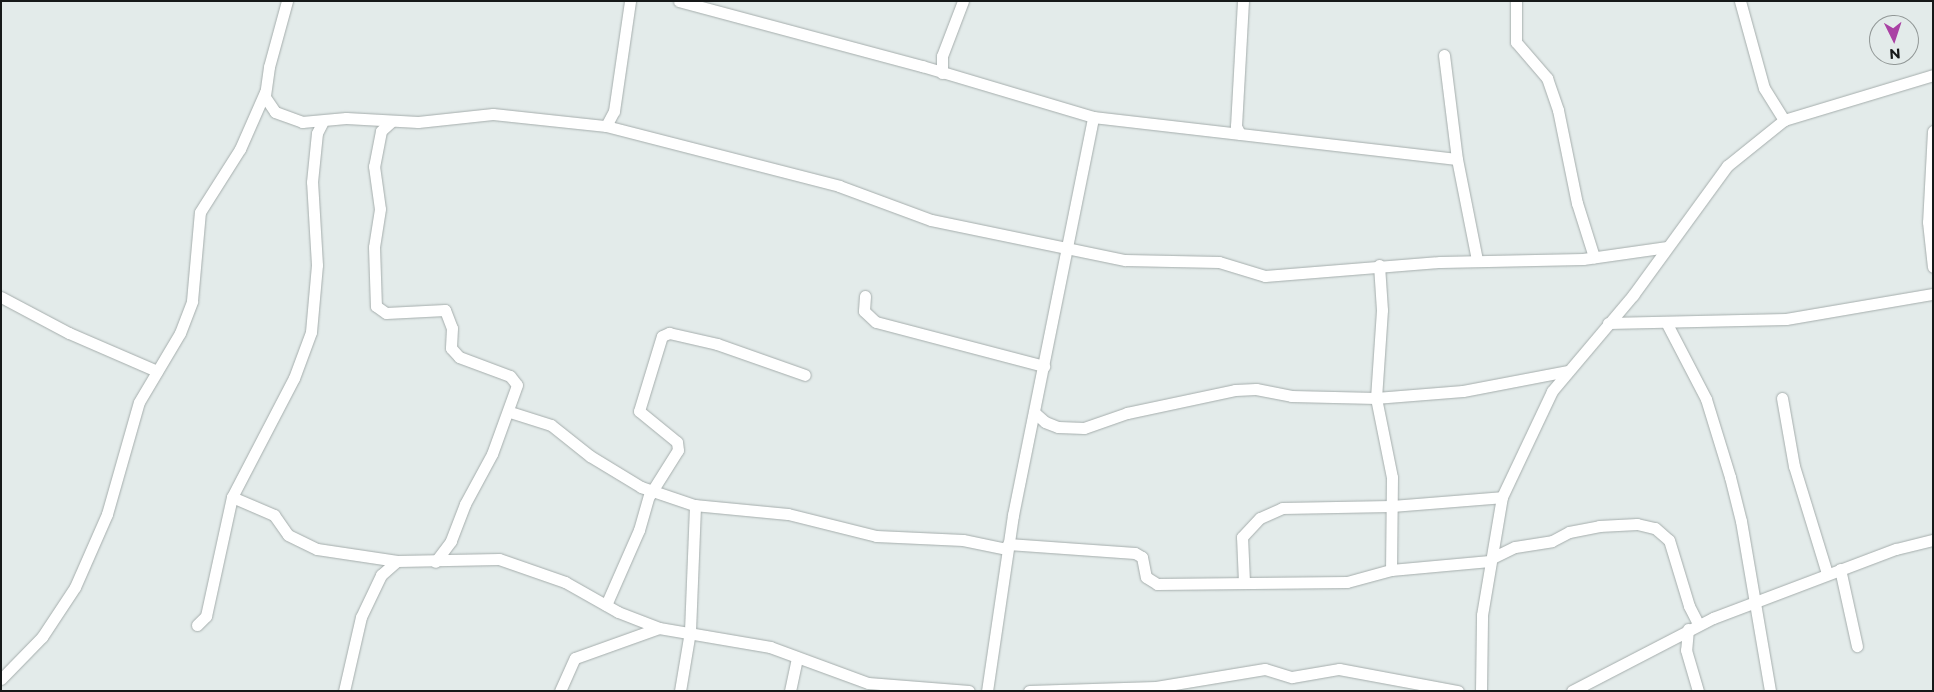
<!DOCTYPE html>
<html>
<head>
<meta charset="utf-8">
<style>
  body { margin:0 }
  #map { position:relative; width:1934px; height:692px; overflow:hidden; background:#e3ebea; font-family:Montserrat,sans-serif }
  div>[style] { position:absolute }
  .roads { filter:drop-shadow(0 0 1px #a5adac) drop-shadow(0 0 1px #a5adac) }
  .street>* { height:11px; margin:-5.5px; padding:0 5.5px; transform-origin:5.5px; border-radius:5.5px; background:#fff }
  span { translate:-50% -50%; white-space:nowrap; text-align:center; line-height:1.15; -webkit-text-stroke:4px #e3ebea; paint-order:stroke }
  .frame { position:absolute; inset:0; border:2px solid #161919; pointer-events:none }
  .north { position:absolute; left:1869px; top:15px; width:50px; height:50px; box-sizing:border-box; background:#e3ebea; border:1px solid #919796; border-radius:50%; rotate:176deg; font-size:14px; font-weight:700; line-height:20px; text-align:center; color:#161919 }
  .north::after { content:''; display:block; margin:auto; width:18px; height:22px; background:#aa42a4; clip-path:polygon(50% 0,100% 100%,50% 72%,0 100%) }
</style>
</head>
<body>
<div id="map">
  <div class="roads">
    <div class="street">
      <i style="left:287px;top:1px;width:68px;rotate:105.3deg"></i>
      <i style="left:269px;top:67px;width:30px;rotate:98deg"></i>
      <i style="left:265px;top:97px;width:18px;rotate:56deg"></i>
      <i style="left:275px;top:112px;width:29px;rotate:20deg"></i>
      <i style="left:302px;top:122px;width:44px;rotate:-5.2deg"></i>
      <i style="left:346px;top:118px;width:72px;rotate:3.2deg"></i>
      <i style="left:418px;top:122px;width:75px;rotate:-6.1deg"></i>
      <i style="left:493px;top:114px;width:114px;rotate:6.1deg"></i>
      <i style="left:606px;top:126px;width:241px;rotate:14.4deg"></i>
      <i style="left:839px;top:186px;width:98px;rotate:20.3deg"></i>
      <i style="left:931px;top:220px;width:198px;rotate:11.7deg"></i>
      <i style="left:1125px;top:260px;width:94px;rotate:1.2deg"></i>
      <i style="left:1219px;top:262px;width:48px;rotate:16.9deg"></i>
      <i style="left:1265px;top:276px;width:176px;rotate:-4.6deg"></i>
      <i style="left:1440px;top:262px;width:143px;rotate:-1.2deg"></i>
      <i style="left:1583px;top:259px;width:85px;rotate:-8.1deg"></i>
      <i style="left:679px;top:1px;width:252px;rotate:15deg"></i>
      <i style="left:922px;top:66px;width:178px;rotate:16.6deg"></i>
      <i style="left:1093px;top:117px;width:366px;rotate:6.6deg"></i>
      <i style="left:1457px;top:159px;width:103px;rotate:78.8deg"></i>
      <i style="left:1516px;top:1px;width:41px;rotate:90deg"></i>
      <i style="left:1516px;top:42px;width:48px;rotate:49.3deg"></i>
      <i style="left:1547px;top:78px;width:34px;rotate:71deg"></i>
      <i style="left:1558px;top:110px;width:95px;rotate:78.5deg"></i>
      <i style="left:1577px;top:203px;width:57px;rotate:72.5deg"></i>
      <i style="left:1740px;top:1px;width:90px;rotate:74.6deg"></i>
      <i style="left:1764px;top:88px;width:38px;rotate:58deg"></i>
      <i style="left:1444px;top:55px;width:105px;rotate:82.9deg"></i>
      <i style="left:942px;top:73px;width:17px;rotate:-90deg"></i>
      <i style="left:942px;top:56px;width:59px;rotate:-69.1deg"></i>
      <i style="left:392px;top:121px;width:15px;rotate:138deg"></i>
      <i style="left:381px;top:131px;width:36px;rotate:101deg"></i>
      <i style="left:374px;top:166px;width:43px;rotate:82.1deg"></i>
      <i style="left:380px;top:209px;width:38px;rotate:99deg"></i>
      <i style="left:374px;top:247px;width:59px;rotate:88.1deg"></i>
      <i style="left:376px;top:306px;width:12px;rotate:35deg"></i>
      <i style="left:386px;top:313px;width:59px;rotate:-2.9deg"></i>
      <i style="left:445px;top:310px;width:19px;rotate:69deg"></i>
      <i style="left:452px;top:328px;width:20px;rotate:93deg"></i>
      <i style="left:451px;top:348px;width:12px;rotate:48deg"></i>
      <i style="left:459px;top:357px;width:54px;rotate:20.4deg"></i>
      <i style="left:510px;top:376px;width:11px;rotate:52deg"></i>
      <i style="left:517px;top:385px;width:73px;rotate:109.9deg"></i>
      <i style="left:492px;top:454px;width:57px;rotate:118.4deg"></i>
      <i style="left:465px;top:504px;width:40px;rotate:111deg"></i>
      <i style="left:451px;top:541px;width:26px;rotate:127deg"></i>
      <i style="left:606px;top:126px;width:17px;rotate:-62deg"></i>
      <i style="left:614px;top:111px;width:111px;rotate:-81.7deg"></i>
      <i style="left:1933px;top:131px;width:91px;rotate:93.1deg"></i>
      <i style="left:1928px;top:222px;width:45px;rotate:83.7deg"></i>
      <i style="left:1240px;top:134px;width:9px;rotate:-117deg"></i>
      <i style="left:1236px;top:126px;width:125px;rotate:-86.8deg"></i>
      <i style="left:1379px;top:265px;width:45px;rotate:86.2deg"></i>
      <i style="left:1382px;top:310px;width:88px;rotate:93.9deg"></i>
      <i style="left:1376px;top:398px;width:81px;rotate:78.6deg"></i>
      <i style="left:1392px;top:477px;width:93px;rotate:90.6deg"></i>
      <i style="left:1391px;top:570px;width:99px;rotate:-5.2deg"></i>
      <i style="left:865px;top:296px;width:15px;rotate:94deg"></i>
      <i style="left:864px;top:311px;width:16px;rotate:43deg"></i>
      <i style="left:876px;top:322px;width:174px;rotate:14.7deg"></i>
      <i style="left:1px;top:297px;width:77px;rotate:27.9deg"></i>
      <i style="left:69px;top:333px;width:96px;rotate:23.4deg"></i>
      <i style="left:1666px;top:322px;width:87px;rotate:62.5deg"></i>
      <i style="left:1706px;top:399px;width:82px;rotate:72.9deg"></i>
      <i style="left:1730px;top:477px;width:45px;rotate:76deg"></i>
      <i style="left:1741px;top:521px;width:172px;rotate:80.3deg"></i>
      <i style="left:1608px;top:323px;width:178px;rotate:-1.3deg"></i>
      <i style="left:1786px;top:319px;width:149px;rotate:-9.7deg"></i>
      <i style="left:1782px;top:398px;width:69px;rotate:80deg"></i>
      <i style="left:1794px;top:466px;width:112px;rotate:72.9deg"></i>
      <i style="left:510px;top:412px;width:43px;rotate:17.6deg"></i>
      <i style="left:551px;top:425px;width:50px;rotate:38.5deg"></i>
      <i style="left:590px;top:456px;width:60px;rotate:31.3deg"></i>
      <i style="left:641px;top:487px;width:56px;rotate:18.8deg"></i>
      <i style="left:694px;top:505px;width:94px;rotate:5.5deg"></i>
      <i style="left:788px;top:514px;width:91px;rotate:14deg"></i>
      <i style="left:876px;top:536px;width:87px;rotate:2.6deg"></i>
      <i style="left:963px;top:540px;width:45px;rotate:11.6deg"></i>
      <i style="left:1035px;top:413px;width:13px;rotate:42deg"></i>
      <i style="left:1045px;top:422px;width:14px;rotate:21deg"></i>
      <i style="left:1058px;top:427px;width:26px;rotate:2deg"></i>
      <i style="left:1084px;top:428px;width:46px;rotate:-19.2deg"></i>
      <i style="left:1127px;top:413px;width:110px;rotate:-12deg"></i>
      <i style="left:1235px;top:390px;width:21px;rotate:-3deg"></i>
      <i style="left:1256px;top:389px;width:36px;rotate:11deg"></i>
      <i style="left:1291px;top:396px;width:85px;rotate:1.3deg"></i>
      <i style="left:1376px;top:398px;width:87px;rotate:-4.6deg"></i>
      <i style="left:1463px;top:391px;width:107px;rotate:-10.8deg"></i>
      <i style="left:232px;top:497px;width:46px;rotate:23.2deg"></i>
      <i style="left:274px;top:515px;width:24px;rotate:55deg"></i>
      <i style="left:288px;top:535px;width:32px;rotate:26deg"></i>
      <i style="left:317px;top:549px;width:81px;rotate:8.5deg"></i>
      <i style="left:397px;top:561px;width:102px;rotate:-1.1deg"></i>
      <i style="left:499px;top:559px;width:70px;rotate:19.2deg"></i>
      <i style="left:565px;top:582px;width:61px;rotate:29.5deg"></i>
      <i style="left:618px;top:612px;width:44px;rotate:21.3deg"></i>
      <i style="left:659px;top:628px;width:113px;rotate:9.7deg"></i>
      <i style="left:770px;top:647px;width:104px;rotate:20.2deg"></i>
      <i style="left:868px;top:683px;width:101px;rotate:4.5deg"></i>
      <i style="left:1008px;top:544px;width:127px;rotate:4.1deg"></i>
      <i style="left:1135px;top:553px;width:8px;rotate:30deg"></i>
      <i style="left:1142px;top:557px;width:20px;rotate:79deg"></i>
      <i style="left:1146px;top:577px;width:13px;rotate:32deg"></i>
      <i style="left:1157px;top:584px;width:190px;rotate:-0.6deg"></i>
      <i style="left:1347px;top:582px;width:46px;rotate:-15.3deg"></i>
      <i style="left:1492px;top:558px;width:25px;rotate:-26deg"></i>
      <i style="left:1515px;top:547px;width:37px;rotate:-9deg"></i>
      <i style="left:1552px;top:541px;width:19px;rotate:-28deg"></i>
      <i style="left:1569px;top:532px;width:31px;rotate:-11deg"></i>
      <i style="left:1599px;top:526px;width:38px;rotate:-3deg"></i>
      <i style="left:1637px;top:524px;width:18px;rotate:13deg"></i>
      <i style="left:1655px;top:528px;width:18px;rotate:41deg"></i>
      <i style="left:1669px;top:540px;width:69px;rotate:73.1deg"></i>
      <i style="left:1689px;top:606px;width:20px;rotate:63deg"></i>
      <i style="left:1840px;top:569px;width:79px;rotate:77.6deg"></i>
      <i style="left:1244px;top:582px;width:45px;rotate:-92.5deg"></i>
      <i style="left:1242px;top:537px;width:26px;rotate:-47deg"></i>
      <i style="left:1260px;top:518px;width:24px;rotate:-24deg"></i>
      <i style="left:1282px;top:508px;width:109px;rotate:-1.1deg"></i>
      <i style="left:1391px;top:506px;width:111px;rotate:-4.6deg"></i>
      <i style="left:606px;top:605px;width:82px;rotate:-66.3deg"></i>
      <i style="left:639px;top:530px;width:35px;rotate:-74deg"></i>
      <i style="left:649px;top:496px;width:54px;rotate:-57.8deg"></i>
      <i style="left:678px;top:450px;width:8px;rotate:-97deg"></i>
      <i style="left:677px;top:442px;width:49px;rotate:-140.8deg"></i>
      <i style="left:639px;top:411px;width:78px;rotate:-73deg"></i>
      <i style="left:662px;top:336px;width:8px;rotate:-23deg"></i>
      <i style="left:669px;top:333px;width:49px;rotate:12.9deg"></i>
      <i style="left:717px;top:344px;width:93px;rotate:19.4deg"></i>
      <i style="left:197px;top:625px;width:13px;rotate:-45deg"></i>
      <i style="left:206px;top:616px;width:122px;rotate:-77.7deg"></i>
      <i style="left:232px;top:497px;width:134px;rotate:-62.5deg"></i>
      <i style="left:294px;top:378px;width:49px;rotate:-69.7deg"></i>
      <i style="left:311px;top:332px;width:67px;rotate:-84.9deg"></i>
      <i style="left:317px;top:265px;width:83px;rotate:-93.4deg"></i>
      <i style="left:312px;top:182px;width:49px;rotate:-84.2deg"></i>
      <i style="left:317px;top:133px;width:11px;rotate:-63deg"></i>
      <i style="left:1688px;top:629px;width:21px;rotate:95deg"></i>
      <i style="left:1686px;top:650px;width:43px;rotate:73.7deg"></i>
      <i style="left:1px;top:679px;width:59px;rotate:-45.7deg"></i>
      <i style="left:42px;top:637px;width:60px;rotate:-56.6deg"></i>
      <i style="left:75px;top:587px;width:80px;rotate:-66.3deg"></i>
      <i style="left:107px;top:514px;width:116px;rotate:-74.1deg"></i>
      <i style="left:139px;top:402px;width:80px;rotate:-59.3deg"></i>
      <i style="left:180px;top:333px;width:34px;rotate:-69deg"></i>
      <i style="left:192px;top:301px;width:89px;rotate:-84.9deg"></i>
      <i style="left:200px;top:212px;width:75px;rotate:-57.6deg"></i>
      <i style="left:240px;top:149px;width:62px;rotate:-66.3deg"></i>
      <i style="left:344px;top:691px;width:76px;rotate:-77.1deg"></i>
      <i style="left:361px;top:617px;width:47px;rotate:-64.5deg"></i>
      <i style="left:381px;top:575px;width:21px;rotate:-41deg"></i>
      <i style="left:560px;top:691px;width:36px;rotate:-66deg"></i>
      <i style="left:575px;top:658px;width:89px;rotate:-19.7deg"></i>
      <i style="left:680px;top:691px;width:61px;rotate:-80.5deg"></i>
      <i style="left:690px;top:631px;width:126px;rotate:-87.7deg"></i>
      <i style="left:790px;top:691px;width:34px;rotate:-78deg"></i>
      <i style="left:987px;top:691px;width:178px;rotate:-81.6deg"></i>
      <i style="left:1013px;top:515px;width:406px;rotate:-78.6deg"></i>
      <i style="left:1029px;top:691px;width:127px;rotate:-1.8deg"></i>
      <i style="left:1156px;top:687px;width:110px;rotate:-9.4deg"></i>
      <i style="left:1265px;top:669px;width:28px;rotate:17deg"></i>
      <i style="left:1292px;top:677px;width:48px;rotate:-9.7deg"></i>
      <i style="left:1339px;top:669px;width:121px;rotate:10.5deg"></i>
      <i style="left:1481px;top:691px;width:76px;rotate:-89.2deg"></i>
      <i style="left:1482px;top:615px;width:120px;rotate:-80.4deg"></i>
      <i style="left:1502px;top:497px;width:117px;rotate:-64.7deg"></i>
      <i style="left:1552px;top:391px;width:126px;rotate:-49.8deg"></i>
      <i style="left:1633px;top:295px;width:160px;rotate:-53.9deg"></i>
      <i style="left:1727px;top:166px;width:73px;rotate:-38.9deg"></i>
      <i style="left:1784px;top:120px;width:156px;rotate:-16.8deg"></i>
      <i style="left:1572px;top:691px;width:159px;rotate:-27.4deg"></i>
      <i style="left:1713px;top:618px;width:196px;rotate:-20.7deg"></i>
      <i style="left:1896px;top:549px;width:38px;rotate:-14deg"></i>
    </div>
  </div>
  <div class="frame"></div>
  <div class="north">N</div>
</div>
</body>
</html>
